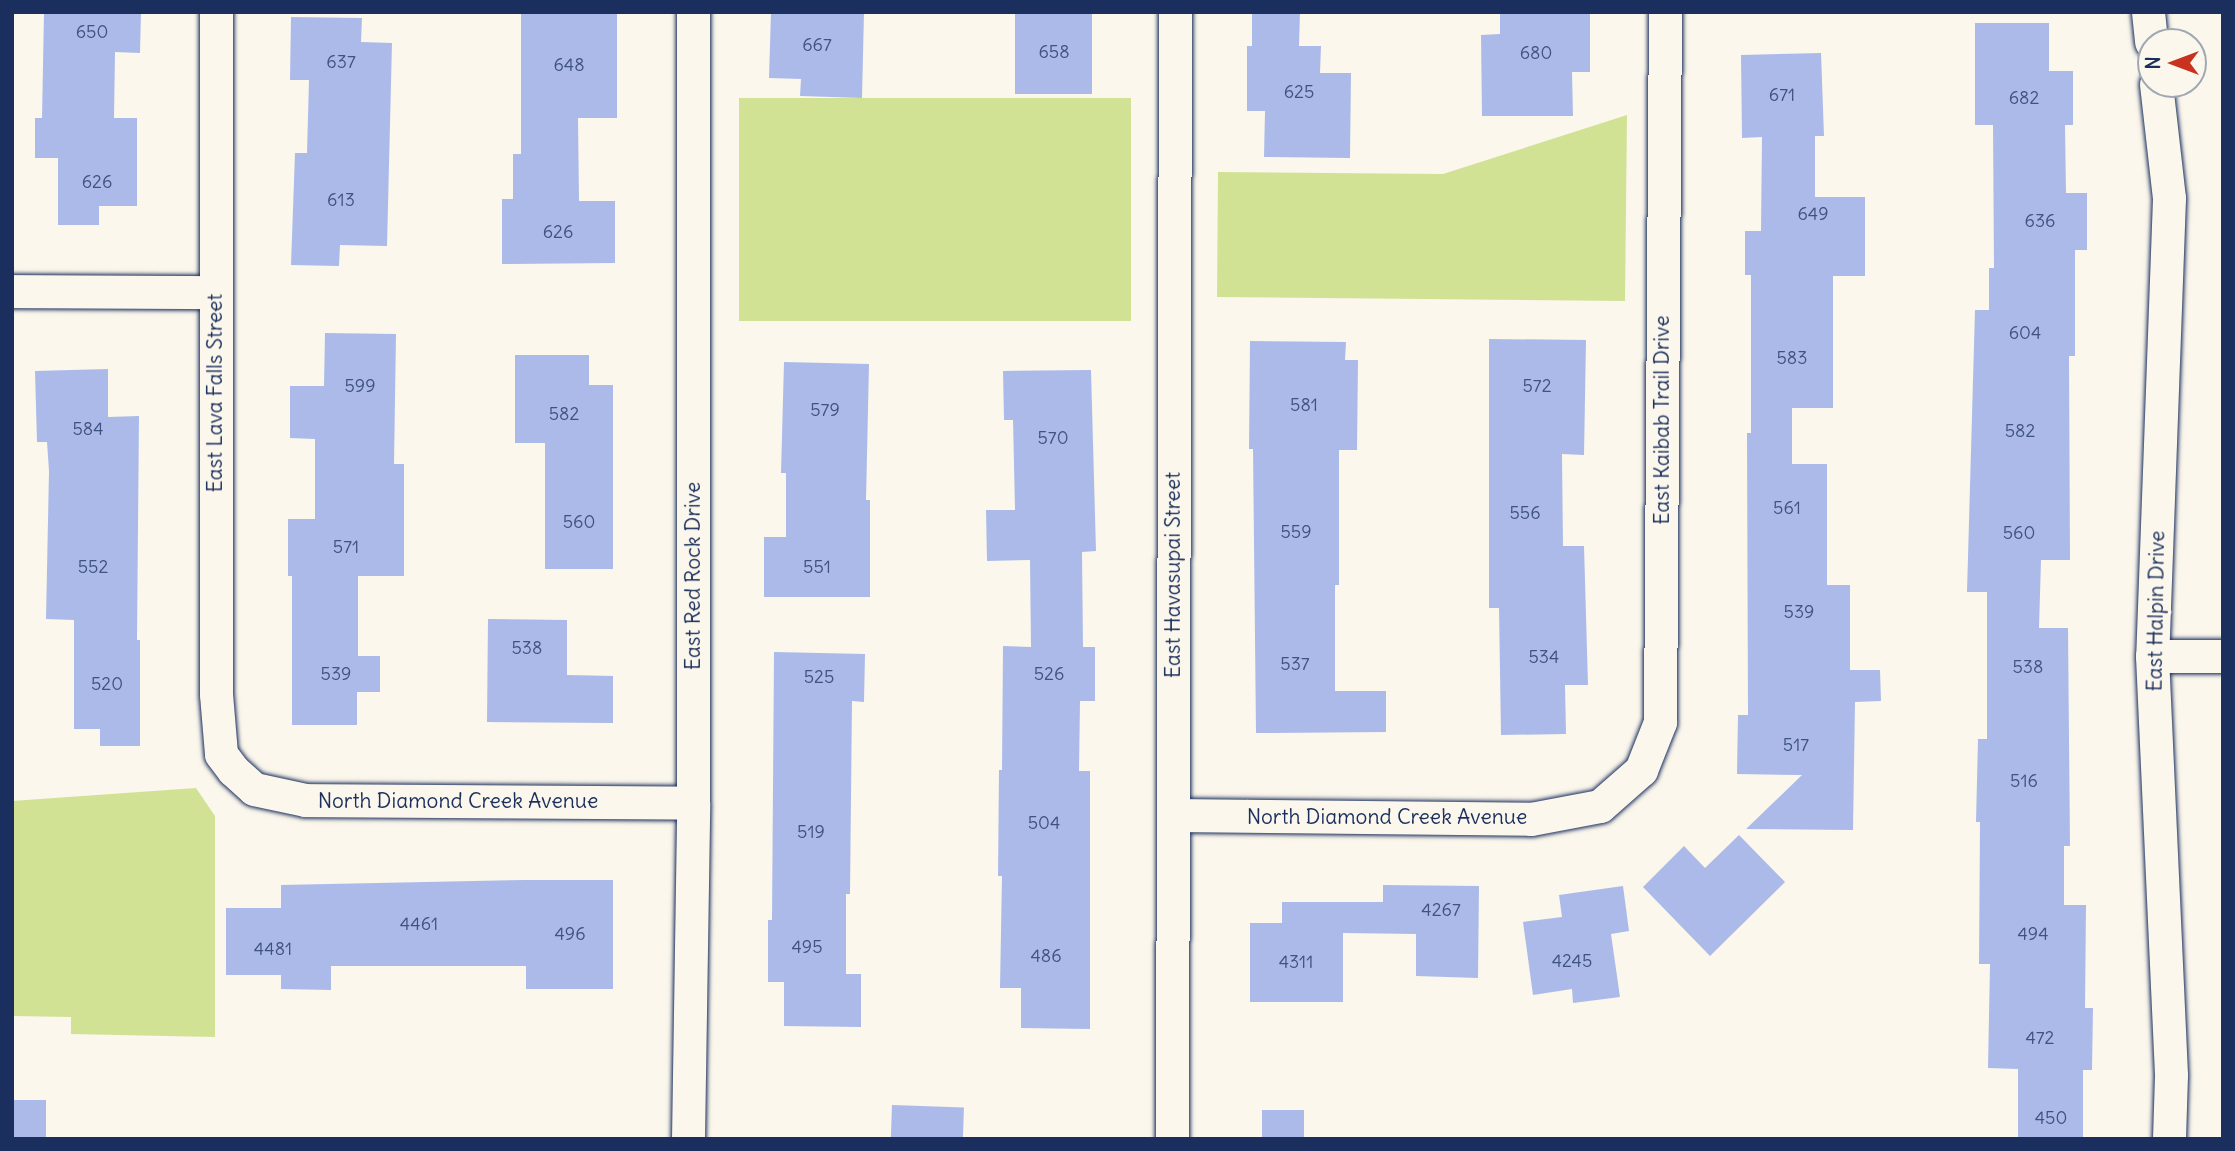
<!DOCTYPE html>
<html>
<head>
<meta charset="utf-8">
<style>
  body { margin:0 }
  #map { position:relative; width:2235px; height:1151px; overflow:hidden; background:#fbf7ec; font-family:Delius,sans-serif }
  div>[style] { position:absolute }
  .green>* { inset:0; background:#d1e295; transform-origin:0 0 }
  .building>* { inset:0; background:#abbae9; transform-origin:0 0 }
  .roads { filter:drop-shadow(0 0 2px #1b2f5e) drop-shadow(0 0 2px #1b2f5e) }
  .minor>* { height:33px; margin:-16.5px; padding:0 16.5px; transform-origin:16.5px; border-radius:16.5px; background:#fbf7ec }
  span { translate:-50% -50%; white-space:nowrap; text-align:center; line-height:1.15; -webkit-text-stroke:7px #fbf7ec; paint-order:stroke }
  .number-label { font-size:18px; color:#3f5281 }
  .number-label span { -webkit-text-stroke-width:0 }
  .street-label { font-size:21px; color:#1b2f5e }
  .frame { position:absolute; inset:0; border:14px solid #1b2f5e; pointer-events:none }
  .north { position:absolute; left:2137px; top:28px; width:70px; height:70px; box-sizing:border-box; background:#fbf7ec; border:2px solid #a1a7b3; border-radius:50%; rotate:270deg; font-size:19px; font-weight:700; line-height:28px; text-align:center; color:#1b2f5e }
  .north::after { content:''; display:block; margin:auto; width:24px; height:32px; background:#c8321e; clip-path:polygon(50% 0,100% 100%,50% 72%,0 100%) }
</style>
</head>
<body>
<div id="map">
  <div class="green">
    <i style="left:739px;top:98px;width:392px;height:223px"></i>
    <i style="clip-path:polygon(1627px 115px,1625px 301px,1217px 297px,1218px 172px,1443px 174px)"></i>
    <i style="clip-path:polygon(196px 788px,215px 816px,215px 1037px,71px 1034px,71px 1017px,12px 1016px,12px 801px)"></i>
  </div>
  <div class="building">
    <i style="clip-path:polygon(44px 12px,141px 12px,140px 53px,115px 52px,114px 118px,137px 118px,137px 206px,99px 206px,99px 225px,58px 225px,58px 158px,35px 158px,35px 118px,42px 118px)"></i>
    <i style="clip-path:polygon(521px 12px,617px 12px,617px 118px,578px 118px,579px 201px,615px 201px,615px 263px,502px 264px,502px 199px,513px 199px,513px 154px,521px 154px)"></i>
    <i style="clip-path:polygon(771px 12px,864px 12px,862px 98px,800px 96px,801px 79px,769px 78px)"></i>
    <i style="left:1015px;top:12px;width:77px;height:82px"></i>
    <i style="clip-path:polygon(1252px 12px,1300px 12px,1299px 46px,1321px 46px,1320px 73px,1351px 73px,1350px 158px,1264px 157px,1265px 111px,1247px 111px,1247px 46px,1252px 46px)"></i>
    <i style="clip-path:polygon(1500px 12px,1590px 12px,1590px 72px,1572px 72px,1573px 116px,1482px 116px,1481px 35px,1500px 34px)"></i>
    <i style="clip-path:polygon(291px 17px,362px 18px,361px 42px,392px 43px,387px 246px,340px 245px,339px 266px,291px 265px,295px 153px,307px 153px,309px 80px,290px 80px)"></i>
    <i style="clip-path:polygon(1975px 23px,2049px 23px,2049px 71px,2073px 71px,2073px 125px,2065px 125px,2066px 193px,2087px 193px,2087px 250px,2075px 250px,2075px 356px,2069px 356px,2070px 560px,2041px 560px,2039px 628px,2068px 628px,2070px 846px,2064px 846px,2064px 905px,2086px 905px,2085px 1008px,2093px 1008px,2092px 1070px,2083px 1070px,2083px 1139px,2018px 1139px,2018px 1069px,1988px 1068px,1990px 964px,1979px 964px,1980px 822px,1976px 822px,1978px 739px,1987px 739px,1987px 592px,1967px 592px,1975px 310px,1989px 310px,1989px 268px,1994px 268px,1993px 125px,1975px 125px)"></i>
    <i style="clip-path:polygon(1821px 53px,1824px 136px,1815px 136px,1815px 197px,1865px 197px,1865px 276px,1833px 276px,1833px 408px,1792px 408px,1792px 464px,1827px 464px,1827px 585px,1850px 585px,1850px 670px,1880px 670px,1881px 701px,1855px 702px,1853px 830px,1746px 829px,1802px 775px,1737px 774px,1738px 715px,1748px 715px,1747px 433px,1751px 433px,1751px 275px,1745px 275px,1745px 231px,1761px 231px,1762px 137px,1742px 138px,1741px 55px)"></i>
    <i style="clip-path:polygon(325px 333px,396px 334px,394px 464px,404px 464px,404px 576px,358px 576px,358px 656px,380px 656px,380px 692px,357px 692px,357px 725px,292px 725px,292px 576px,288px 576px,288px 519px,315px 519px,315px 439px,290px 438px,290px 386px,324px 386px)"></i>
    <i style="clip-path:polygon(1489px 339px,1586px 340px,1584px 455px,1562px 454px,1563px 546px,1584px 546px,1588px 685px,1565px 685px,1566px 734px,1501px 735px,1499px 608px,1489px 608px)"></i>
    <i style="clip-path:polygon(1250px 341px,1346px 342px,1345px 360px,1358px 360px,1357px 450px,1339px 450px,1339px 585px,1335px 585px,1335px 691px,1386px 691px,1386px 732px,1256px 733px,1253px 449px,1249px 449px)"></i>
    <i style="clip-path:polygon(515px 355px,589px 355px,589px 385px,613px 385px,613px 569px,545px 569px,545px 443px,515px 443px)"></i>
    <i style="clip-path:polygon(784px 362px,869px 364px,866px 500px,870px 500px,870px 597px,764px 597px,764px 537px,786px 537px,786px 473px,781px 473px)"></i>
    <i style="clip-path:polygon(108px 369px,108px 417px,139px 416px,137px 640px,140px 640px,140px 746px,100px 746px,100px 729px,74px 729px,74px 620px,46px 619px,49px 471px,47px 442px,37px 442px,35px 371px)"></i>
    <i style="clip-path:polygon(1091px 370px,1096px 551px,1082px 552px,1083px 647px,1095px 647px,1095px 701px,1080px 701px,1079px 771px,1090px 771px,1090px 1029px,1021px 1028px,1021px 988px,1000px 988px,1002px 876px,998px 876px,999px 770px,1002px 770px,1003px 646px,1031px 647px,1030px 560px,987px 561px,986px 510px,1015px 510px,1013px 420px,1004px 420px,1003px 371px)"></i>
    <i style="clip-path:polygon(488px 619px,567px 620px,567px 675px,613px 676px,613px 723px,487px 722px)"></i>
    <i style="clip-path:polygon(774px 652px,865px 654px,864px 702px,852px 701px,850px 894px,846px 894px,846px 974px,861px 974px,861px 1027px,784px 1026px,784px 982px,768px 982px,768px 920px,772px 920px)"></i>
    <i style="clip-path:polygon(1739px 835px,1785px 882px,1710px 956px,1643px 887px,1684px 846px,1705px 868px)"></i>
    <i style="clip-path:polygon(526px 880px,613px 880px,613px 989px,526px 989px,526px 966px,331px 966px,331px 990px,281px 989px,281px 975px,226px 975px,226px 908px,281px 908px,281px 885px)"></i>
    <i style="clip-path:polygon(1383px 885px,1479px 886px,1478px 978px,1416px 976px,1416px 934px,1343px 933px,1343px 1002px,1250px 1002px,1250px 923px,1282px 923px,1282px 902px,1383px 902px)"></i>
    <i style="clip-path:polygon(1623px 886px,1629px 931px,1611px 934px,1620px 997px,1573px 1003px,1572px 989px,1533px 995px,1523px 922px,1562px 917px,1559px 895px)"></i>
    <i style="left:12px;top:1100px;width:34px;height:39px"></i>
    <i style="left:892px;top:1105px;width:72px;height:34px;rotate:2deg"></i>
    <i style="left:1262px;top:1110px;width:42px;height:29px"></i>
  </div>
  <div class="roads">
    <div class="minor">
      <i style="left:216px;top:12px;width:682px;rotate:90deg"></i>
      <i style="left:216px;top:694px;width:60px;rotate:85.2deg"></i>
      <i style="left:221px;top:754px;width:20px;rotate:53deg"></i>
      <i style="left:233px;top:770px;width:28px;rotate:42deg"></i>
      <i style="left:254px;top:789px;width:52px;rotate:12.2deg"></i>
      <i style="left:305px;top:800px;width:388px;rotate:0.4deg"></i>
      <i style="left:2148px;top:12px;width:30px;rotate:84deg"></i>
      <i style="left:2156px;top:84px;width:115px;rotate:83.5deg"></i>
      <i style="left:2169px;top:198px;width:458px;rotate:92.1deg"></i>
      <i style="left:2152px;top:656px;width:419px;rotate:87.4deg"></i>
      <i style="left:2171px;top:1075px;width:64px;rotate:91.8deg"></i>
      <i style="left:12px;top:291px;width:203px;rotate:0.3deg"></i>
      <i style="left:2152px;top:656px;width:71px"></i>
      <i style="left:1173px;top:815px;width:358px;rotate:0.6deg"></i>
      <i style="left:1531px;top:819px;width:70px;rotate:-10.7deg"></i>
      <i style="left:1600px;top:806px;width:55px;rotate:-41.3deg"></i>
      <i style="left:1641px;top:770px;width:52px;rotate:-68.4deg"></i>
      <i style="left:1660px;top:722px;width:710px;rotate:-89.6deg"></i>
      <i style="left:688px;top:1139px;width:336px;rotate:-89.1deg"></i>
      <i style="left:693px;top:803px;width:791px;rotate:-90deg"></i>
      <i style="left:1172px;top:1139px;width:1127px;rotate:-89.85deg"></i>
    </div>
  </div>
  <div class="number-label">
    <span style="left:92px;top:32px">650</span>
    <span style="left:817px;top:45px">667</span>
    <span style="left:1054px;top:52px">658</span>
    <span style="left:1536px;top:53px">680</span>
    <span style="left:341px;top:62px">637</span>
    <span style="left:569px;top:65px">648</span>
    <span style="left:1299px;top:92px">625</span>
    <span style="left:1782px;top:95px">671</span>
    <span style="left:2024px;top:98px">682</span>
    <span style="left:97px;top:182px">626</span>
    <span style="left:341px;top:200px">613</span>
    <span style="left:1813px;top:214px">649</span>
    <span style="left:2040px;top:221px">636</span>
    <span style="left:558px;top:232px">626</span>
    <span style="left:2025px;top:333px">604</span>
    <span style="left:1792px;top:358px">583</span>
    <span style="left:360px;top:386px">599</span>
    <span style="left:1537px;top:386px">572</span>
    <span style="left:1304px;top:405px">581</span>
    <span style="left:825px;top:410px">579</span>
    <span style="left:564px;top:414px">582</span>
    <span style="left:88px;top:429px">584</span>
    <span style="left:2020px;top:431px">582</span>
    <span style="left:1053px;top:438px">570</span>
    <span style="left:1787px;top:508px">561</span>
    <span style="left:1525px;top:513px">556</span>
    <span style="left:579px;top:522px">560</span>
    <span style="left:1296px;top:532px">559</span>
    <span style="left:2019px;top:533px">560</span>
    <span style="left:346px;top:547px">571</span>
    <span style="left:93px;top:567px">552</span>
    <span style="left:817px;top:567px">551</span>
    <span style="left:1799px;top:612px">539</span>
    <span style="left:527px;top:648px">538</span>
    <span style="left:1544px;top:657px">534</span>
    <span style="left:1295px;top:664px">537</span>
    <span style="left:2028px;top:667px">538</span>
    <span style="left:336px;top:674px">539</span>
    <span style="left:1049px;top:674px">526</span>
    <span style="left:819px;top:677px">525</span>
    <span style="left:107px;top:684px">520</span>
    <span style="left:1796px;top:745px">517</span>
    <span style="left:2024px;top:781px">516</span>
    <span style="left:1044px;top:823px">504</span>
    <span style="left:811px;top:832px">519</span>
    <span style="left:1441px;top:910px">4267</span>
    <span style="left:419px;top:924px">4461</span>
    <span style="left:570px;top:934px">496</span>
    <span style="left:2033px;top:934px">494</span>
    <span style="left:807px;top:947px">495</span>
    <span style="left:273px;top:949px">4481</span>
    <span style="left:1046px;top:956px">486</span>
    <span style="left:1572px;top:961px">4245</span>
    <span style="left:1296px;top:962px">4311</span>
    <span style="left:2040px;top:1038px">472</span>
    <span style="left:2051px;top:1118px">450</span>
  </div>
  <div class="street-label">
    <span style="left:215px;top:393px;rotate:-90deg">East Lava Falls Street</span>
    <span style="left:1662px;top:420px;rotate:-90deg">East Kaibab Trail Drive</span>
    <span style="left:1173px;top:575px;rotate:-90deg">East Havasupai Street</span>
    <span style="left:693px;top:576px;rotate:-90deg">East Red Rock Drive</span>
    <span style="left:2156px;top:611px;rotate:-89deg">East Halpin Drive</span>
    <span style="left:458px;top:801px">North Diamond Creek Avenue</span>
    <span style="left:1387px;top:817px">North Diamond Creek Avenue</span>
  </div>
  <div class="frame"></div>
  <div class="north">N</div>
</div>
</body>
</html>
